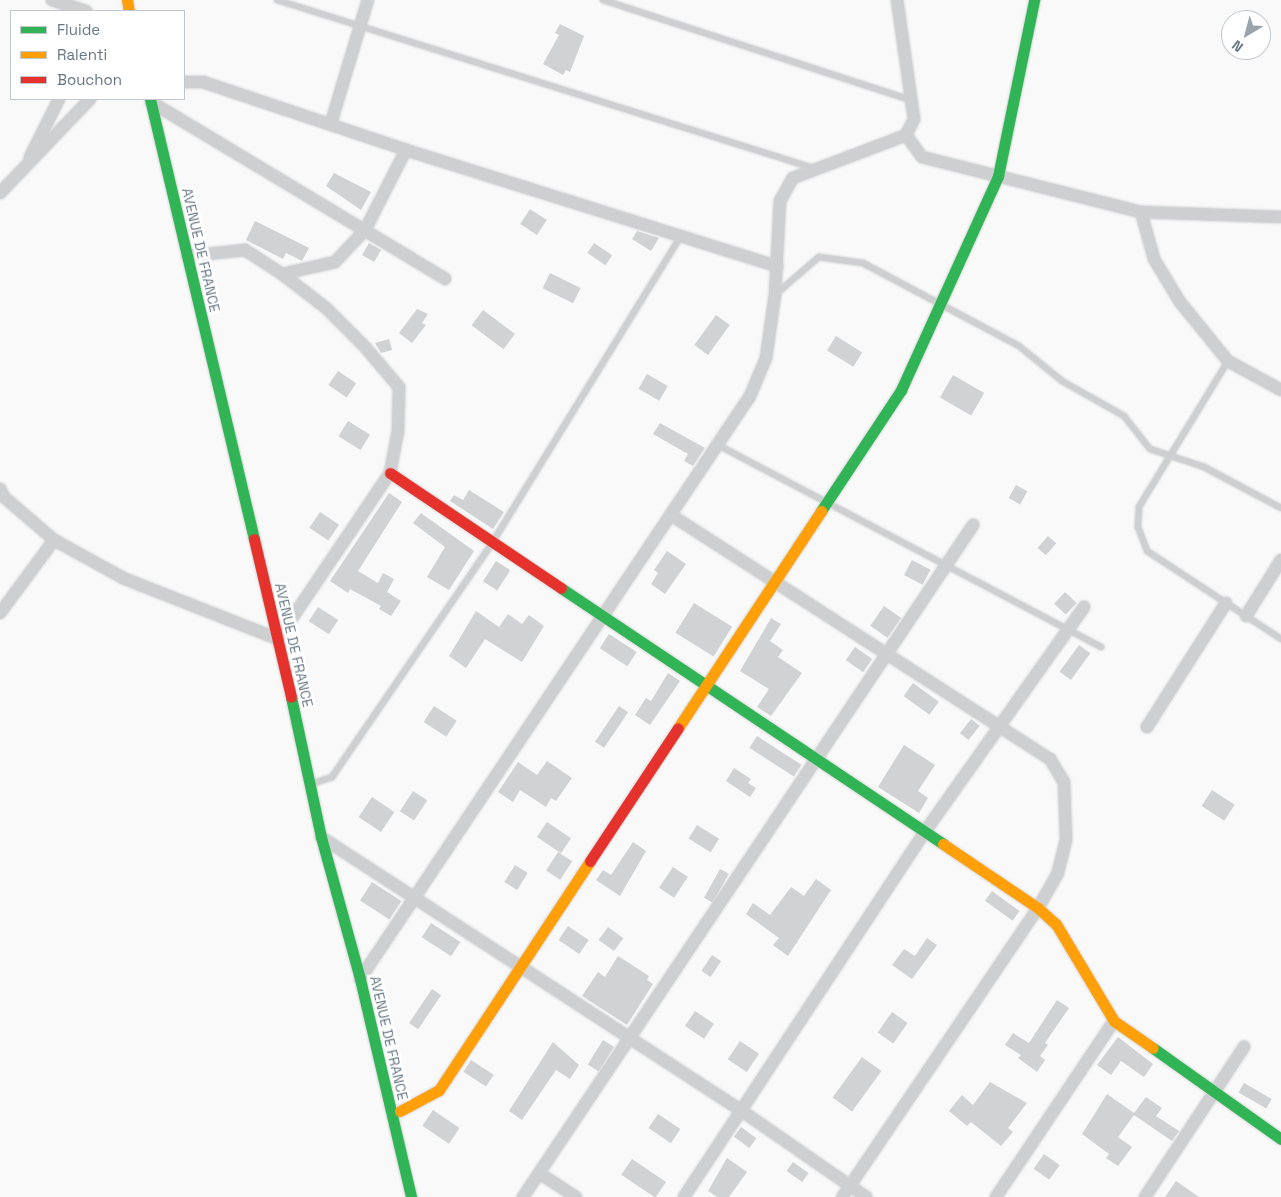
<!DOCTYPE html>
<html>
<head>
<meta charset="utf-8">
<style>
  body { margin:0 }
  #map { position:relative; width:1281px; height:1197px; overflow:hidden; background:#f9f9f9; font-family:"Space Grotesk",sans-serif }
  div>[style] { position:absolute }
  .building>* { inset:0; background:#d0d2d3; transform-origin:0 0 }
  .roads { filter:drop-shadow(0 0 1px #d5d6d7) drop-shadow(0 0 1px #d5d6d7) }
  .lane>* { height:6px; margin:-3px; padding:0 3px; transform-origin:3px; border-radius:3px; background:#cecfd0 }
  .street>* { height:12px; margin:-6px; padding:0 6px; transform-origin:6px; border-radius:6px; background:#cecfd0 }
  .fast>* { height:11px; margin:-5.5px; padding:0 5.5px; transform-origin:5.5px; border-radius:5.5px; background:#30b455 }
  .slow>* { height:11px; margin:-5.5px; padding:0 5.5px; transform-origin:5.5px; border-radius:5.5px; background:#ff9f0a }
  .jam>* { height:11px; margin:-5.5px; padding:0 5.5px; transform-origin:5.5px; border-radius:5.5px; background:#e5322d }
  span { translate:-50% -50%; white-space:nowrap; text-align:center; line-height:1.15; -webkit-text-stroke:5px #fff; paint-order:stroke }
  .street-label { font-size:14px; color:#657683 }
  .legend { position:absolute; left:10px; top:10px; width:175px; height:90px; box-sizing:border-box; background:#fff; border:1px solid #c1c8cd; margin:0; padding:6px 9px; list-style:none; font-size:15px; color:#657683 }
  .legend li { display:flex; align-items:center; gap:10px; height:25px }
  .legend b { width:25px; border:1px solid #c1c8cd }
  .north { position:absolute; left:1221px; top:10px; width:50px; height:50px; box-sizing:border-box; background:#fff; border:1px solid #c1c8cd; border-radius:50%; rotate:217deg; font-size:14px; font-weight:700; line-height:20px; text-align:center; color:#657683 }
  .north::after { content:''; display:block; margin:auto; width:18px; height:22px; background:#99a4ac; clip-path:polygon(50% 0,100% 100%,50% 72%,0 100%) }
</style>
</head>
<body>
<div id="map">
  <div class="building">
    <i style="clip-path:polygon(560px 24px,584px 36px,570px 72px,566px 70px,563px 75px,543px 64px,559px 35px,555px 33px)"></i>
    <i style="clip-path:polygon(334px 173px,371px 192px,361px 210px,326px 186px)"></i>
    <i style="left:530px;top:209px;width:20px;height:18px;rotate:33deg"></i>
    <i style="clip-path:polygon(255px 221px,309px 248px,302px 261px,286px 253px,283px 259px,246px 240px)"></i>
    <i style="clip-path:polygon(637px 231px,659px 238px,651px 251px,632px 239px)"></i>
    <i style="left:369px;top:243px;width:14px;height:14px;rotate:30deg"></i>
    <i style="left:594px;top:243px;width:22px;height:12px;rotate:34deg"></i>
    <i style="left:550px;top:273px;width:34px;height:17px;rotate:26deg"></i>
    <i style="clip-path:polygon(417px 309px,428px 314px,422px 323px,426px 325px,412px 343px,399px 333px)"></i>
    <i style="left:483px;top:310px;width:40px;height:19px;rotate:37deg"></i>
    <i style="left:716px;top:315px;width:17px;height:37px;rotate:36deg"></i>
    <i style="left:836px;top:336px;width:31px;height:17px;rotate:32deg"></i>
    <i style="clip-path:polygon(389px 339px,392px 350px,381px 353px,375px 343px)"></i>
    <i style="left:338px;top:371px;width:22px;height:17px;rotate:34deg"></i>
    <i style="left:647px;top:374px;width:24px;height:17px;rotate:30deg"></i>
    <i style="left:953px;top:375px;width:36px;height:26px;rotate:30deg"></i>
    <i style="left:348px;top:421px;width:26px;height:18px;rotate:32deg"></i>
    <i style="clip-path:polygon(660px 423px,705px 448px,693px 466px,684px 461px,688px 454px,653px 434px)"></i>
    <i style="left:1016px;top:485px;width:13px;height:15px;rotate:29deg"></i>
    <i style="clip-path:polygon(469px 490px,504px 512px,493px 529px,450px 501px,454px 495px,463px 500px)"></i>
    <i style="clip-path:polygon(389px 493px,402px 502px,358px 571px,378px 583px,383px 573px,394px 579px,387px 592px,401px 601px,391px 616px,379px 609px,381px 606px,350px 589px,348px 593px,330px 581px)"></i>
    <i style="left:320px;top:512px;width:23px;height:19px;rotate:34deg"></i>
    <i style="clip-path:polygon(421px 513px,474px 551px,449px 590px,427px 577px,445px 547px,413px 523px)"></i>
    <i style="left:1048px;top:536px;width:11px;height:16px;rotate:41deg"></i>
    <i style="clip-path:polygon(667px 551px,686px 564px,665px 594px,651px 584px,658px 573px,654px 570px)"></i>
    <i style="left:912px;top:560px;width:21px;height:17px;rotate:28deg"></i>
    <i style="left:496px;top:561px;width:17px;height:24px;rotate:33deg"></i>
    <i style="left:1065px;top:592px;width:16px;height:16px;rotate:43deg"></i>
    <i style="left:694px;top:603px;width:45px;height:35px;rotate:32deg"></i>
    <i style="left:884px;top:606px;width:21px;height:24px;rotate:35deg"></i>
    <i style="left:318px;top:607px;width:24px;height:17px;rotate:33deg"></i>
    <i style="clip-path:polygon(476px 611px,499px 627px,508px 614px,522px 624px,529px 615px,544px 626px,522px 662px,485px 639px,466px 668px,449px 656px)"></i>
    <i style="clip-path:polygon(771px 618px,781px 624px,770px 641px,783px 650px,778px 657px,802px 673px,771px 716px,757px 707px,769px 689px,740px 671px)"></i>
    <i style="left:609px;top:634px;width:33px;height:17px;rotate:33deg"></i>
    <i style="left:1079px;top:645px;width:14px;height:33px;rotate:36deg"></i>
    <i style="left:855px;top:647px;width:21px;height:16px;rotate:35deg"></i>
    <i style="clip-path:polygon(668px 673px,680px 681px,650px 725px,635px 715px,646px 698px,651px 701px)"></i>
    <i style="left:913px;top:683px;width:32px;height:16px;rotate:36deg"></i>
    <i style="left:434px;top:706px;width:27px;height:19px;rotate:33deg"></i>
    <i style="left:619px;top:706px;width:11px;height:43px;rotate:34deg"></i>
    <i style="left:971px;top:719px;width:11px;height:18px;rotate:38deg"></i>
    <i style="left:757px;top:736px;width:53px;height:14px;rotate:33deg"></i>
    <i style="clip-path:polygon(904px 745px,935px 765px,918px 791px,928px 798px,919px 813px,878px 787px)"></i>
    <i style="clip-path:polygon(547px 761px,572px 778px,556px 801px,551px 798px,546px 807px,520px 790px,513px 802px,498px 792px,518px 762px,537px 775px)"></i>
    <i style="clip-path:polygon(734px 768px,751px 779px,748px 783px,756px 788px,750px 797px,726px 781px)"></i>
    <i style="left:1212px;top:790px;width:27px;height:19px;rotate:33deg"></i>
    <i style="left:413px;top:791px;width:17px;height:24px;rotate:33deg"></i>
    <i style="left:372px;top:797px;width:27px;height:24px;rotate:34deg"></i>
    <i style="left:547px;top:822px;width:29px;height:18px;rotate:34deg"></i>
    <i style="left:697px;top:825px;width:26px;height:16px;rotate:32deg"></i>
    <i style="clip-path:polygon(633px 842px,646px 851px,620px 896px,596px 880px,603px 870px,611px 875px)"></i>
    <i style="left:558px;top:852px;width:17px;height:22px;rotate:33deg"></i>
    <i style="left:515px;top:865px;width:15px;height:20px;rotate:32deg"></i>
    <i style="left:673px;top:867px;width:18px;height:25px;rotate:34deg"></i>
    <i style="left:720px;top:869px;width:10px;height:33px;rotate:29deg"></i>
    <i style="clip-path:polygon(816px 879px,831px 890px,788px 956px,773px 945px,779px 938px,746px 914px,753px 903px,770px 915px,791px 887px,804px 896px)"></i>
    <i style="left:372px;top:882px;width:35px;height:22px;rotate:33deg"></i>
    <i style="left:992px;top:891px;width:34px;height:12px;rotate:36deg"></i>
    <i style="left:431px;top:923px;width:35px;height:17px;rotate:33deg"></i>
    <i style="left:568px;top:926px;width:25px;height:17px;rotate:34deg"></i>
    <i style="left:608px;top:927px;width:19px;height:16px;rotate:36deg"></i>
    <i style="clip-path:polygon(927px 938px,937px 945px,912px 979px,892px 965px,904px 949px,915px 956px)"></i>
    <i style="left:712px;top:955px;width:11px;height:19px;rotate:34deg"></i>
    <i style="clip-path:polygon(618px 956px,649px 976px,647px 980px,653px 984px,627px 1025px,582px 996px,598px 972px,605px 977px)"></i>
    <i style="left:432px;top:989px;width:11px;height:41px;rotate:34deg"></i>
    <i style="clip-path:polygon(1057px 1000px,1069px 1008px,1045px 1043px,1048px 1045px,1040px 1056px,1045px 1060px,1037px 1072px,1018px 1058px,1021px 1055px,1005px 1045px,1013px 1033px,1029px 1043px)"></i>
    <i style="left:695px;top:1011px;width:23px;height:18px;rotate:34deg"></i>
    <i style="left:892px;top:1012px;width:19px;height:25px;rotate:35deg"></i>
    <i style="clip-path:polygon(1118px 1037px,1153px 1064px,1144px 1077px,1121px 1061px,1111px 1075px,1097px 1065px)"></i>
    <i style="left:603px;top:1040px;width:13px;height:29px;rotate:32deg"></i>
    <i style="left:740px;top:1041px;width:23px;height:22px;rotate:34deg"></i>
    <i style="clip-path:polygon(553px 1042px,579px 1065px,570px 1079px,556px 1070px,522px 1120px,509px 1111px)"></i>
    <i style="left:862px;top:1057px;width:24px;height:50px;rotate:36deg"></i>
    <i style="left:471px;top:1060px;width:27px;height:14px;rotate:33deg"></i>
    <i style="clip-path:polygon(990px 1082px,1027px 1103px,1008px 1128px,1013px 1132px,1001px 1146px,971px 1122px,967px 1126px,949px 1111px,962px 1095px,973px 1105px)"></i>
    <i style="left:1244px;top:1083px;width:32px;height:11px;rotate:30deg"></i>
    <i style="clip-path:polygon(1107px 1094px,1134px 1113px,1146px 1097px,1162px 1108px,1156px 1116px,1179px 1131px,1172px 1141px,1134px 1115px,1118px 1137px,1132px 1147px,1118px 1166px,1106px 1158px,1109px 1154px,1082px 1134px)"></i>
    <i style="left:433px;top:1110px;width:32px;height:19px;rotate:34deg"></i>
    <i style="left:658px;top:1114px;width:27px;height:17px;rotate:34deg"></i>
    <i style="left:741px;top:1127px;width:19px;height:12px;rotate:36deg"></i>
    <i style="left:1044px;top:1154px;width:19px;height:18px;rotate:35deg"></i>
    <i style="clip-path:polygon(727px 1158px,747px 1172px,729px 1197px,717px 1197px,708px 1191px)"></i>
    <i style="left:632px;top:1159px;width:41px;height:19px;rotate:34deg"></i>
    <i style="left:793px;top:1162px;width:19px;height:11px;rotate:35deg"></i>
    <i style="clip-path:polygon(1176px 1181px,1199px 1197px,1165px 1197px)"></i>
  </div>
  <div class="roads">
    <div class="lane">
      <i style="left:277px;top:0;width:562px;rotate:17.4deg"></i>
      <i style="left:603px;top:0;width:324px;rotate:18deg"></i>
      <i style="left:776px;top:294px;width:57px;rotate:-40.7deg"></i>
      <i style="left:819px;top:257px;width:44px;rotate:7.8deg"></i>
      <i style="left:863px;top:263px;width:177px;rotate:28deg"></i>
      <i style="left:1019px;top:346px;width:55px;rotate:39.1deg"></i>
      <i style="left:1062px;top:381px;width:71px;rotate:29.4deg"></i>
      <i style="left:1124px;top:416px;width:42px;rotate:51.8deg"></i>
      <i style="left:1150px;top:449px;width:57px;rotate:18.4deg"></i>
      <i style="left:1204px;top:467px;width:87px;rotate:28deg"></i>
      <i style="left:1228px;top:361px;width:171px;rotate:121.4deg"></i>
      <i style="left:1139px;top:507px;width:20px;rotate:93deg"></i>
      <i style="left:1138px;top:527px;width:26px;rotate:69deg"></i>
      <i style="left:1147px;top:551px;width:160px;rotate:33.3deg"></i>
      <i style="left:718px;top:445px;width:433px;rotate:27.8deg"></i>
      <i style="left:311px;top:784px;width:22px;rotate:-18deg"></i>
      <i style="left:332px;top:777px;width:283px;rotate:-55.6deg"></i>
      <i style="left:492px;top:543px;width:361px;rotate:-58.4deg"></i>
    </div>
    <div class="street">
      <i style="left:52px;top:0;width:36px;rotate:18deg"></i>
      <i style="left:184px;top:82px;width:19px"></i>
      <i style="left:203px;top:82px;width:214px;rotate:18.5deg"></i>
      <i style="left:406px;top:150px;width:389px;rotate:17.4deg"></i>
      <i style="left:151px;top:102px;width:343px;rotate:31deg"></i>
      <i style="left:331px;top:123px;width:128px;rotate:-73.3deg"></i>
      <i style="left:906px;top:135px;width:27px;rotate:54deg"></i>
      <i style="left:922px;top:157px;width:226px;rotate:14.1deg"></i>
      <i style="left:1141px;top:212px;width:140px;rotate:2deg"></i>
      <i style="left:30px;top:157px;width:65px;rotate:-63.4deg"></i>
      <i style="left:0;top:193px;width:130px;rotate:-46.2deg"></i>
      <i style="left:1141px;top:212px;width:49px;rotate:74.5deg"></i>
      <i style="left:1154px;top:259px;width:50px;rotate:58.8deg"></i>
      <i style="left:1180px;top:302px;width:76px;rotate:50.9deg"></i>
      <i style="left:1228px;top:361px;width:60px;rotate:28.7deg"></i>
      <i style="left:282px;top:274px;width:54px;rotate:-12.8deg"></i>
      <i style="left:335px;top:262px;width:44px;rotate:-46.8deg"></i>
      <i style="left:365px;top:230px;width:90px;rotate:-62.9deg"></i>
      <i style="left:0;top:489px;width:9px;rotate:63deg"></i>
      <i style="left:4px;top:497px;width:66px;rotate:40.7deg"></i>
      <i style="left:54px;top:540px;width:79px;rotate:28.8deg"></i>
      <i style="left:123px;top:578px;width:167px;rotate:21.5deg"></i>
      <i style="left:278px;top:639px;width:200px;rotate:-56deg"></i>
      <i style="left:390px;top:473px;width:43px;rotate:-79.2deg"></i>
      <i style="left:398px;top:431px;width:44px;rotate:-88.7deg"></i>
      <i style="left:399px;top:387px;width:52px;rotate:-130.4deg"></i>
      <i style="left:365px;top:347px;width:55px;rotate:-135deg"></i>
      <i style="left:326px;top:308px;width:56px;rotate:-142.3deg"></i>
      <i style="left:282px;top:274px;width:44px;rotate:-147deg"></i>
      <i style="left:245px;top:250px;width:58px;rotate:174.1deg"></i>
      <i style="left:671px;top:515px;width:451px;rotate:32.8deg"></i>
      <i style="left:1050px;top:759px;width:27px;rotate:59deg"></i>
      <i style="left:1064px;top:782px;width:58px;rotate:88deg"></i>
      <i style="left:1066px;top:840px;width:34px;rotate:104deg"></i>
      <i style="left:1058px;top:873px;width:40px;rotate:119.7deg"></i>
      <i style="left:1038px;top:908px;width:349px;rotate:124.1deg"></i>
      <i style="left:0;top:613px;width:91px;rotate:-53.5deg"></i>
      <i style="left:1246px;top:616px;width:66px;rotate:-58deg"></i>
      <i style="left:1147px;top:727px;width:147px;rotate:-57.5deg"></i>
      <i style="left:321px;top:837px;width:502px;rotate:33.06deg"></i>
      <i style="left:742px;top:1111px;width:151px;rotate:34.7deg"></i>
      <i style="left:360px;top:979px;width:701px;rotate:-56.22deg"></i>
      <i style="left:750px;top:396px;width:41px;rotate:-67.2deg"></i>
      <i style="left:766px;top:358px;width:64px;rotate:-81.9deg"></i>
      <i style="left:775px;top:295px;width:94px;rotate:-87deg"></i>
      <i style="left:780px;top:201px;width:26px;rotate:-61deg"></i>
      <i style="left:793px;top:178px;width:121px;rotate:-20.8deg"></i>
      <i style="left:906px;top:135px;width:18px;rotate:-63deg"></i>
      <i style="left:914px;top:119px;width:120px;rotate:-98.1deg"></i>
      <i style="left:539px;top:1173px;width:44px;rotate:33deg"></i>
      <i style="left:523px;top:1197px;width:809px;rotate:-56.19deg"></i>
      <i style="left:684px;top:1197px;width:436px;rotate:-56.6deg"></i>
      <i style="left:924px;top:833px;width:277px;rotate:-54.7deg"></i>
      <i style="left:996px;top:1197px;width:212px;rotate:-56.2deg"></i>
      <i style="left:1145px;top:1197px;width:180px;rotate:-56.6deg"></i>
    </div>
    <div class="fast">
      <i style="left:150px;top:99px;width:452px;rotate:76.7deg"></i>
      <i style="left:821px;top:511px;width:145px;rotate:-56.5deg"></i>
      <i style="left:901px;top:390px;width:235px;rotate:-65.6deg"></i>
      <i style="left:998px;top:176px;width:180px;rotate:-78.4deg"></i>
      <i style="left:561px;top:588px;width:460px;rotate:33.8deg"></i>
      <i style="left:291px;top:697px;width:143px;rotate:77.9deg"></i>
      <i style="left:321px;top:837px;width:147px;rotate:74.6deg"></i>
      <i style="left:360px;top:979px;width:224px;rotate:76.8deg"></i>
      <i style="left:1153px;top:1048px;width:157px;rotate:35.4deg"></i>
    </div>
    <div class="slow">
      <i style="left:127px;top:0;width:11px;rotate:80deg"></i>
      <i style="left:678px;top:728px;width:260px;rotate:-56.6deg"></i>
      <i style="left:943px;top:844px;width:115px;rotate:34deg"></i>
      <i style="left:1038px;top:908px;width:24px;rotate:42deg"></i>
      <i style="left:1056px;top:924px;width:113px;rotate:59.1deg"></i>
      <i style="left:1114px;top:1021px;width:47px;rotate:34.7deg"></i>
      <i style="left:400px;top:1111px;width:44px;rotate:-28.3deg"></i>
      <i style="left:439px;top:1090px;width:274px;rotate:-56.6deg"></i>
    </div>
    <div class="jam">
      <i style="left:390px;top:473px;width:206px;rotate:33.9deg"></i>
      <i style="left:254px;top:539px;width:162px;rotate:76.8deg"></i>
      <i style="left:590px;top:861px;width:159px;rotate:-56.5deg"></i>
    </div>
  </div>
  <div class="street-label">
    <span style="left:201px;top:250px;rotate:77deg">AVENUE DE FRANCE</span>
    <span style="left:294px;top:645px;rotate:77deg">AVENUE DE FRANCE</span>
    <span style="left:389px;top:1038px;rotate:77deg">AVENUE DE FRANCE</span>
  </div>
  <ul class="legend">
  <li><b style="height:6px;background:#30b455"></b>Fluide</li>
  <li><b style="height:6px;background:#ff9f0a"></b>Ralenti</li>
  <li><b style="height:6px;background:#e5322d"></b>Bouchon</li>
  </ul>
  <div class="north">N</div>
</div>
</body>
</html>
